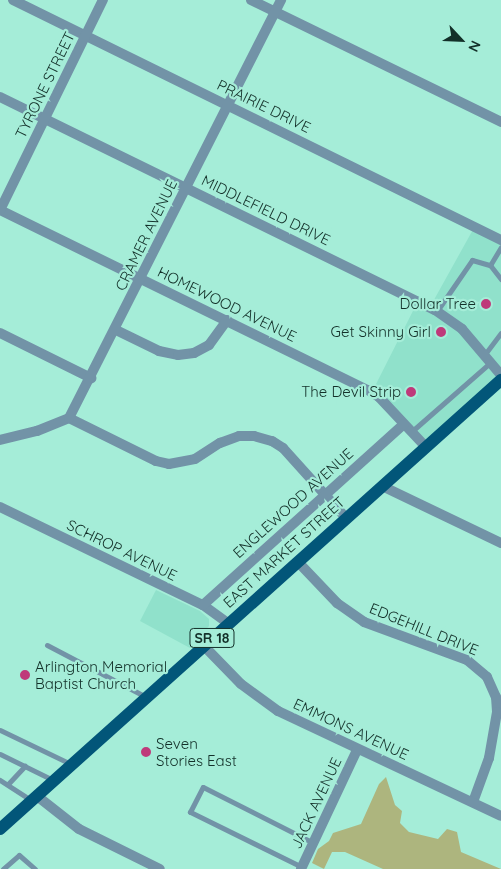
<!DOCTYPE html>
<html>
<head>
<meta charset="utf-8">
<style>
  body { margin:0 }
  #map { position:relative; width:501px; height:869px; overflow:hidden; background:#a5edd8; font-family:Quicksand,sans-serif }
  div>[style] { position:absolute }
  .built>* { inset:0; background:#90e1cb }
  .green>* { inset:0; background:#adb57e }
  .lane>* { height:5px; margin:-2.5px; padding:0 2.5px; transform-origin:2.5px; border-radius:2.5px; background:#7293a7 }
  .street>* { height:10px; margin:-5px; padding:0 5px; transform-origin:5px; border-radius:5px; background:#7293a7 }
  .primary>* { height:12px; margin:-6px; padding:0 6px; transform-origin:6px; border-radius:6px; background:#025679 }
  .dots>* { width:14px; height:14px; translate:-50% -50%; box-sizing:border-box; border:2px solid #a5edd8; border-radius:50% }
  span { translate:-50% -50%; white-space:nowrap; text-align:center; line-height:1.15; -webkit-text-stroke:4.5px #a5edd8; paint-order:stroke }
  .shield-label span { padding:1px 4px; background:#a5edd8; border:1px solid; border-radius:4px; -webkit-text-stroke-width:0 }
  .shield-label { font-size:14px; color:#133029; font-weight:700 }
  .street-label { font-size:15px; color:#133029 }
  .poi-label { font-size:15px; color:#133029 }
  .right { translate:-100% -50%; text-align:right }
  .left { translate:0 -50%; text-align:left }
  .north { position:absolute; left:436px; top:15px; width:50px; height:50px; -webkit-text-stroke:4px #a5edd8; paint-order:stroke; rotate:115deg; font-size:14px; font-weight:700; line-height:20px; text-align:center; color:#133029 }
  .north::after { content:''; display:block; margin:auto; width:18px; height:22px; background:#133029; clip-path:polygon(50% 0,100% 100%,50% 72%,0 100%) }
</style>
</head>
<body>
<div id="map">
  <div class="built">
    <i style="clip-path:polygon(475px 226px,501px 240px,501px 380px,426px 447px,372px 392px,418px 301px,430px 307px)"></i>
    <i style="clip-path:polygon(156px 590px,200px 611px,209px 619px,209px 626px,190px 648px,140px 621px)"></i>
  </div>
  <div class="green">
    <i style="clip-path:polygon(386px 777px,395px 805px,402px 811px,400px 823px,409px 832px,438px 839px,447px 829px,457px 832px,461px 852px,501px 869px,383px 869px,345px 852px,332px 852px,324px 869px,312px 863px,318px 849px,329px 841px,333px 833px,361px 824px,379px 784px)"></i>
  </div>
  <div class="lane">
    <i style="left:501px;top:247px;width:21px;rotate:121deg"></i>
    <i style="left:490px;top:265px;width:18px;rotate:52deg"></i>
    <i style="left:437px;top:311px;width:62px;rotate:-55.5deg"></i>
    <i style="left:472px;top:260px;width:19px;rotate:16deg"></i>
    <i style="left:485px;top:354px;width:26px;rotate:-53deg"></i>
    <i style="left:411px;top:432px;width:106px;rotate:-41.2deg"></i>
    <i style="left:47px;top:645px;width:112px;rotate:27.7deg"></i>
    <i style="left:0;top:730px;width:79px;rotate:25.6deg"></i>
    <i style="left:0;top:754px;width:59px;rotate:26.1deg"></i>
    <i style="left:0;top:780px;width:37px;rotate:33deg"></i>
    <i style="left:8px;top:784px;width:25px;rotate:-47deg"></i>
    <i style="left:302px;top:867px;width:125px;rotate:-153.8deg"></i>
    <i style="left:190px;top:812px;width:28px;rotate:-63deg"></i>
    <i style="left:203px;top:787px;width:124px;rotate:26.8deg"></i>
    <i style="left:3px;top:869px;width:21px;rotate:-41deg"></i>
    <i style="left:19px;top:855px;width:21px;rotate:41deg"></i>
  </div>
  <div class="street">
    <i style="left:13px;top:0;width:544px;rotate:26.19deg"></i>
    <i style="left:251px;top:0;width:278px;rotate:26deg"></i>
    <i style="left:0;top:97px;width:484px;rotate:26.1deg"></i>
    <i style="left:435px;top:310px;width:33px;rotate:35deg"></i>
    <i style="left:462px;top:329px;width:60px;rotate:49.7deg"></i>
    <i style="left:0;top:210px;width:410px;rotate:26.1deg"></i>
    <i style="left:368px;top:390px;width:13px;rotate:32deg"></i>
    <i style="left:379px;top:397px;width:69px;rotate:46.8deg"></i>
    <i style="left:0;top:210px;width:234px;rotate:-63.9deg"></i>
    <i style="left:116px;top:330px;width:48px;rotate:26deg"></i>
    <i style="left:159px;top:351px;width:19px;rotate:12deg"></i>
    <i style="left:178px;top:355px;width:16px;rotate:-7deg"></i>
    <i style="left:194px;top:353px;width:17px;rotate:-28deg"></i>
    <i style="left:209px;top:345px;width:31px;rotate:-54deg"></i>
    <i style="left:0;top:333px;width:102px;rotate:26.3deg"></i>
    <i style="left:69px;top:418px;width:97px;rotate:26.3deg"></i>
    <i style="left:156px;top:461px;width:13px;rotate:13deg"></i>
    <i style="left:169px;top:464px;width:26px;rotate:-11deg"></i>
    <i style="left:195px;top:459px;width:30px;rotate:-33deg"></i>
    <i style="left:220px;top:443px;width:20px;rotate:-20deg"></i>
    <i style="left:239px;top:436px;width:15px"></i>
    <i style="left:254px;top:436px;width:19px;rotate:16deg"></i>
    <i style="left:272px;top:441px;width:13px;rotate:32deg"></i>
    <i style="left:283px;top:448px;width:94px;rotate:48deg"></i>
    <i style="left:0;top:440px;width:38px;rotate:-14deg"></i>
    <i style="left:37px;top:431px;width:35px;rotate:-22deg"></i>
    <i style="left:69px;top:418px;width:469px;rotate:-63.1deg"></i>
    <i style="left:382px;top:486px;width:132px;rotate:25.6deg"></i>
    <i style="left:0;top:507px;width:225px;rotate:25.8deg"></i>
    <i style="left:203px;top:605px;width:31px;rotate:36deg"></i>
    <i style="left:298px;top:562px;width:57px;rotate:46.4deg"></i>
    <i style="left:337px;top:603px;width:33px;rotate:35deg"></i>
    <i style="left:364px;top:622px;width:110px;rotate:20.3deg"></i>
    <i style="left:467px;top:660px;width:26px;rotate:40deg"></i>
    <i style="left:487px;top:677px;width:22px;rotate:66deg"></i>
    <i style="left:496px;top:697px;width:15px;rotate:86deg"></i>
    <i style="left:497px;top:712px;width:47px;rotate:99.9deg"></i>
    <i style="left:489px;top:758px;width:47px;rotate:110deg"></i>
    <i style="left:203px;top:605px;width:270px;rotate:-42deg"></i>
    <i style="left:204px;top:646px;width:53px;rotate:45.8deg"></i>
    <i style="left:241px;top:684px;width:46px;rotate:36.1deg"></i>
    <i style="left:278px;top:711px;width:246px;rotate:25.2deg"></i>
    <i style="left:37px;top:796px;width:53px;rotate:38.2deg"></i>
    <i style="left:79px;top:829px;width:90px;rotate:26.3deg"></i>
    <i style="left:301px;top:869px;width:132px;rotate:-64.8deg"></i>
  </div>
  <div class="primary">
    <i style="left:0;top:829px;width:673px;rotate:-41.87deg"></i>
  </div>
  <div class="dots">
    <i style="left:486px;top:304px;background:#bf397a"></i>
    <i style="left:441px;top:332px;background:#bf397a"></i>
    <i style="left:411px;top:392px;background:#bf397a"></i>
    <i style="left:25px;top:675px;background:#bf397a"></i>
    <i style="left:146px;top:752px;background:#bf397a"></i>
  </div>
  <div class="shield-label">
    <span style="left:212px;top:638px">SR 18</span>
  </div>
  <div class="street-label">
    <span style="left:45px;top:85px;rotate:-64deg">TYRONE STREET</span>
    <span style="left:264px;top:106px;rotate:26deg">PRAIRIE DRIVE</span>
    <span style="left:266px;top:210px;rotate:26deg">MIDDLEFIELD DRIVE</span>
    <span style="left:146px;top:235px;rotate:-64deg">CRAMER AVENUE</span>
    <span style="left:227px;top:304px;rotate:26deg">HOMEWOOD AVENUE</span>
    <span style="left:293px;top:503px;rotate:-42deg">ENGLEWOOD AVENUE</span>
    <span style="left:122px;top:550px;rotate:26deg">SCHROP AVENUE</span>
    <span style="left:284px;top:552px;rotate:-42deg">EAST MARKET STREET</span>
    <span style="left:424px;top:629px;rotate:22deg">EDGEHILL DRIVE</span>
    <span style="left:351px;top:729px;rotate:25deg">EMMONS AVENUE</span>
    <span style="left:316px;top:803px;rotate:-65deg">JACK AVENUE</span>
  </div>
  <div class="poi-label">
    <span class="right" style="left:476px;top:304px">Dollar Tree</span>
    <span class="right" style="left:431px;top:332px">Get Skinny Girl</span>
    <span class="right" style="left:401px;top:392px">The Devil Strip</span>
    <span class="left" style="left:35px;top:675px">Arlington Memorial<br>Baptist Church</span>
    <span class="left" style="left:156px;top:752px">Seven<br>Stories East</span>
  </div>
  <div class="north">N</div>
</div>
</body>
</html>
